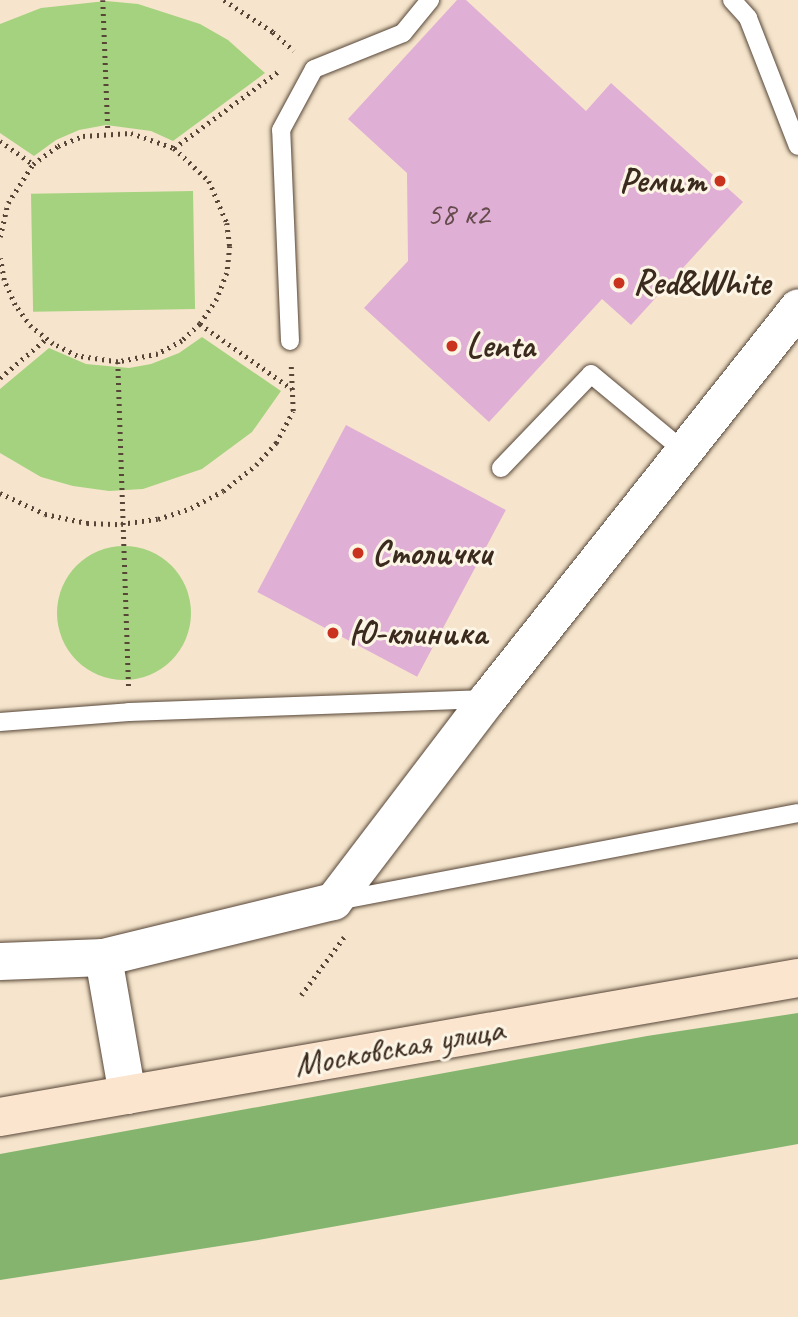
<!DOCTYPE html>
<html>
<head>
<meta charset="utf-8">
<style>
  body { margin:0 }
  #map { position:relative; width:798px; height:1317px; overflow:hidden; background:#f6e5cc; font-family:Caveat,sans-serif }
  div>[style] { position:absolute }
  .green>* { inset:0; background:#a5d27f; transform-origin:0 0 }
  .round { border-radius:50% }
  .forest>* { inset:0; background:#84b46e }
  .building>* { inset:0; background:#e0afd5; transform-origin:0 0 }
  .path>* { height:4.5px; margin-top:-2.25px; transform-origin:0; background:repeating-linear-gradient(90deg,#574638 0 2px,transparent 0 7px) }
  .roads { filter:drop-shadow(0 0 2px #574638) drop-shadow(0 0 2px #574638) }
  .lane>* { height:18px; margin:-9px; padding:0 9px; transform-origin:9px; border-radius:9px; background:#fff }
  .street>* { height:37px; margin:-18.5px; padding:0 18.5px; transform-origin:18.5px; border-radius:18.5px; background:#fff }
  .secondary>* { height:38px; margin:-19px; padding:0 19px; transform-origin:19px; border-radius:19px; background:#fce5cf }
  .dots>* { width:19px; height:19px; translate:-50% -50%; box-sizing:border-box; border:4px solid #fcf5e5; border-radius:50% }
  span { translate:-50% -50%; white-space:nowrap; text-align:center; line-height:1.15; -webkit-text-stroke:6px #fcf5e5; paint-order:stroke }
  .number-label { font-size:32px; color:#644b4c }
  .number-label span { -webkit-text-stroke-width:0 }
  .poi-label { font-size:35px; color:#3b2a1e; font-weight:700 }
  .right { translate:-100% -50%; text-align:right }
  .left { translate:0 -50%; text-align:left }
  .street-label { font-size:35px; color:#3b2a1e }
</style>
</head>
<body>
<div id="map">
  <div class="green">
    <i style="clip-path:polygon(106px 1px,138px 4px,200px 24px,228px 40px,265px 73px,173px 141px,151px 131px,106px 125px,79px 130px,56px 140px,34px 156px,0 133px,0 24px,41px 8px)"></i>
    <i style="left:193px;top:191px;width:118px;height:162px;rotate:89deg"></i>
    <i style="clip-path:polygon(202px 337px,281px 391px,252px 432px,202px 469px,143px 489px,109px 491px,73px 486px,41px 477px,0 453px,0 389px,49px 348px,86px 364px,129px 368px,151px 364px,179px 353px)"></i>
    <i class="round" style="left:57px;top:546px;width:134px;height:134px"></i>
  </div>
  <div class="forest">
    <i style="clip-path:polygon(798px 1013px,798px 1144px,252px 1241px,0 1280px,0 1154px,647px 1036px)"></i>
  </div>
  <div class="building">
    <i style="clip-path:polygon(457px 0,466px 0,586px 111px,611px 83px,743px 202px,631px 325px,602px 299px,489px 422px,364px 308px,408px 261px,407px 173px,348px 119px)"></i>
    <i style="left:346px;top:425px;width:181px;height:189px;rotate:28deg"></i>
  </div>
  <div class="path">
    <i style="left:103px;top:0;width:132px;rotate:87.8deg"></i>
    <i style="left:224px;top:0;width:59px;rotate:33.1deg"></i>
    <i style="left:273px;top:32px;width:28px;rotate:42deg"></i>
    <i style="left:0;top:141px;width:40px;rotate:34.9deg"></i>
    <i style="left:174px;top:148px;width:132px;rotate:-36.3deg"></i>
    <i style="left:0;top:237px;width:35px;rotate:-77deg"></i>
    <i style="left:8px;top:203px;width:46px;rotate:-57.3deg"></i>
    <i style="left:33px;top:164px;width:31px;rotate:-36deg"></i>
    <i style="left:58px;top:146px;width:27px;rotate:-22deg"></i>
    <i style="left:83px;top:136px;width:48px;rotate:-3.6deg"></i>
    <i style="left:131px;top:133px;width:46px;rotate:19.2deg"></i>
    <i style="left:174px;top:148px;width:48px;rotate:43.3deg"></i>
    <i style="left:209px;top:181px;width:46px;rotate:66.8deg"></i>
    <i style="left:227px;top:223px;width:23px;rotate:83deg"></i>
    <i style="left:230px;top:246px;width:27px;rotate:96deg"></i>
    <i style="left:227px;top:273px;width:28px;rotate:111deg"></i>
    <i style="left:217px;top:299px;width:30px;rotate:124deg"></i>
    <i style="left:200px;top:324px;width:25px;rotate:137deg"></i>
    <i style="left:182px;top:341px;width:27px;rotate:152deg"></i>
    <i style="left:158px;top:354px;width:41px;rotate:168.7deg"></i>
    <i style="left:118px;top:362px;width:41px;rotate:-171.7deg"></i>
    <i style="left:77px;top:356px;width:27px;rotate:-153deg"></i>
    <i style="left:53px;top:344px;width:28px;rotate:-142deg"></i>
    <i style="left:31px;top:327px;width:27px;rotate:-126deg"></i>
    <i style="left:15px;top:305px;width:27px;rotate:-114deg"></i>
    <i style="left:4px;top:280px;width:22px;rotate:-100deg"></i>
    <i style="left:200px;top:324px;width:113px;rotate:35.2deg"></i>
    <i style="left:118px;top:362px;width:324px;rotate:88.1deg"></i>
    <i style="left:0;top:378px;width:60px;rotate:-40.3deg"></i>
    <i style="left:0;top:493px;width:50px;rotate:25deg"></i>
    <i style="left:45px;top:514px;width:43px;rotate:12.1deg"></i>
    <i style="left:87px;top:523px;width:34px;rotate:2deg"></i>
    <i style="left:121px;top:524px;width:37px;rotate:-8deg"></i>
    <i style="left:158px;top:519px;width:35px;rotate:-18deg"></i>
    <i style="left:191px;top:508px;width:36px;rotate:-28deg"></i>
    <i style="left:223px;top:491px;width:42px;rotate:-38.2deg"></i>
    <i style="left:256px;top:465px;width:30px;rotate:-48deg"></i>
    <i style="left:276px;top:443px;width:36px;rotate:-62deg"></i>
    <i style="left:293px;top:411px;width:45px;rotate:-92.5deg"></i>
    <i style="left:301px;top:995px;width:72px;rotate:-53.4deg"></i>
  </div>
  <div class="roads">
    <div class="lane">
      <i style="left:732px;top:0;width:24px;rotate:48deg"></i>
      <i style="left:748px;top:18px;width:137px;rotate:68.7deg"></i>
      <i style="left:290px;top:341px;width:211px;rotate:-92.4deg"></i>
      <i style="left:281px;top:130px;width:69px;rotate:-61.6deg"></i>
      <i style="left:314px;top:69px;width:96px;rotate:-22deg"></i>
      <i style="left:403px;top:33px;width:43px;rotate:-50.7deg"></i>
      <i style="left:501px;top:468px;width:130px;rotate:-46.2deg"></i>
      <i style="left:591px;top:374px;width:122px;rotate:39.7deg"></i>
      <i style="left:0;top:722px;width:129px;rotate:-4.4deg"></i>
      <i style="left:129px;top:712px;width:358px;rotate:-2.1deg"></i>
      <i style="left:337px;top:901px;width:469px;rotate:-10.8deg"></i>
    </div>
    <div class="street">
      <i style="left:103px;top:957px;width:237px;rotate:-13.7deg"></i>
      <i style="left:333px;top:901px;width:254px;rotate:-52.7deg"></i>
      <i style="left:487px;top:699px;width:500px;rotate:-51.57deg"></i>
      <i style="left:0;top:961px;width:103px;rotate:-2.2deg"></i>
      <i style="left:103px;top:957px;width:140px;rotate:80.1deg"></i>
    </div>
    <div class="secondary">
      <i style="left:0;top:1117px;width:810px;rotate:-9.88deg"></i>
    </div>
  </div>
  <div class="dots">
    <i style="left:720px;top:181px;background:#c8321e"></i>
    <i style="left:619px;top:283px;background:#c8321e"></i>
    <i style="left:452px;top:346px;background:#c8321e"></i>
    <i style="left:358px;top:553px;background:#c8321e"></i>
    <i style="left:333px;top:633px;background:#c8321e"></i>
  </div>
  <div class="number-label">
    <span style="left:458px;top:214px">58 к2</span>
  </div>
  <div class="poi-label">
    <span class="right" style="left:706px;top:181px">Ремит</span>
    <span class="left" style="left:633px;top:283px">Red&amp;White</span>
    <span class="left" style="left:466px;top:346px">Lenta</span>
    <span class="left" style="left:372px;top:553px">Столички</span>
    <span class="left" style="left:349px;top:633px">Ю-клиника</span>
  </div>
  <div class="street-label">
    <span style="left:399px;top:1047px;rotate:-10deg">Московская улица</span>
  </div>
</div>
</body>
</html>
